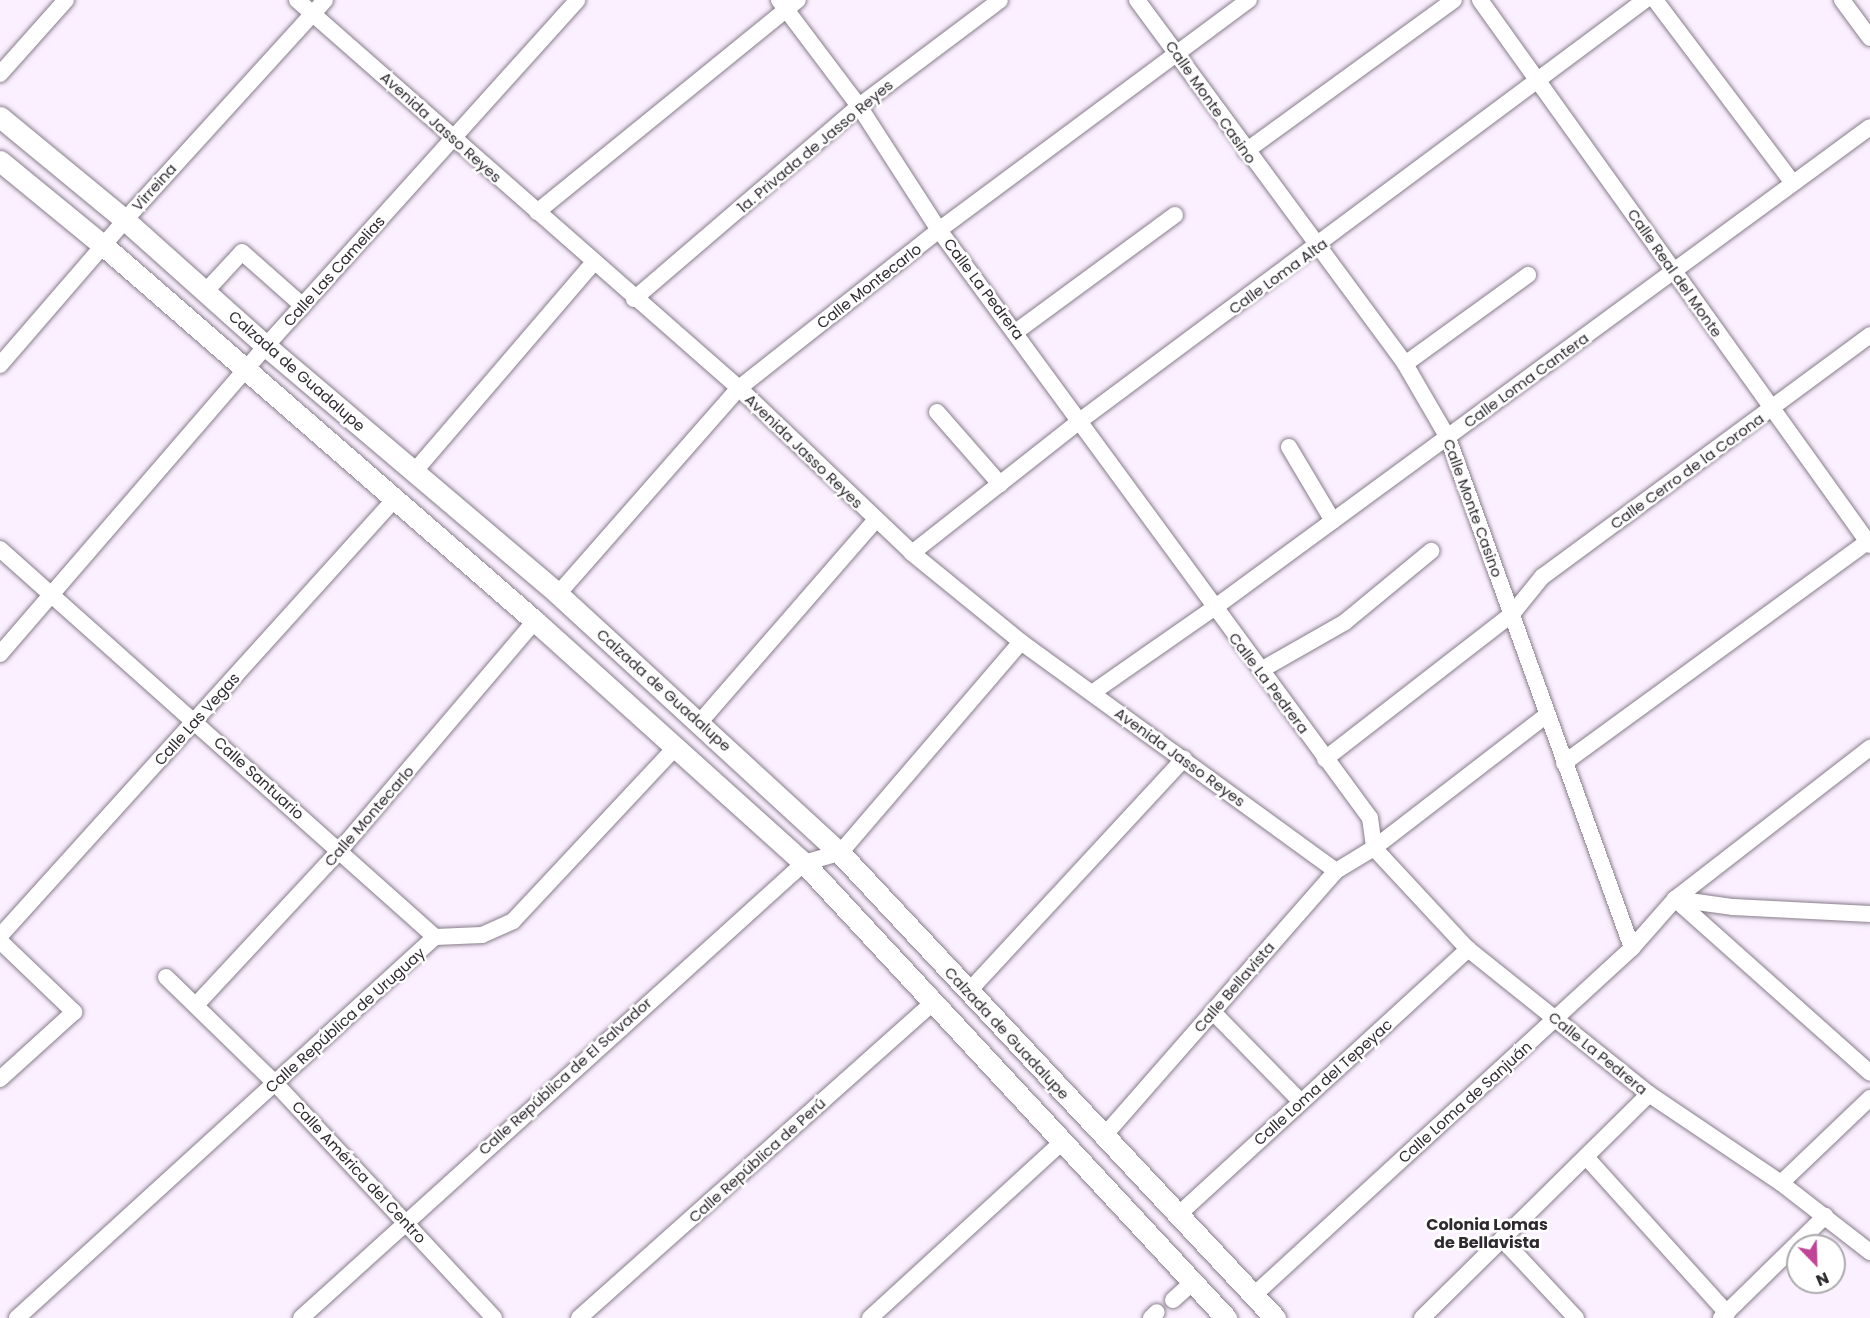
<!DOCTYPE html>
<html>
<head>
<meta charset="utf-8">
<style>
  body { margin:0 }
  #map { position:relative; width:1870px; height:1318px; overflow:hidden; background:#fbf0ff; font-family:Poppins,sans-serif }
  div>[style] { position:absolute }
  .roads { filter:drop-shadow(0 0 2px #877d8a) drop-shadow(0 0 2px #877d8a) }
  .minor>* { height:16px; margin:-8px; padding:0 8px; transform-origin:8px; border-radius:8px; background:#fff }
  .major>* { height:21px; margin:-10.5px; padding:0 10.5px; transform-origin:10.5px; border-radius:10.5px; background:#fff }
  span { translate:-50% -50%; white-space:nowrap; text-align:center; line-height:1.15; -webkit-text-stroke:5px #fff; paint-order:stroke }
  .street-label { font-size:15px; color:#2e2a2f }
  .neighbourhood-label { font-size:16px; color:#2e2a2f; font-weight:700 }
  .north { position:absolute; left:1786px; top:1234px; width:60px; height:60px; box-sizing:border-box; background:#fff; border:2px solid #abaaac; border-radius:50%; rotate:157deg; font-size:16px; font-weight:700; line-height:24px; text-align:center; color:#2e2a2f }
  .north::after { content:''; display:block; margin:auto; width:21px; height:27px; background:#c04597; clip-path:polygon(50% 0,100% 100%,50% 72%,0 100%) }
</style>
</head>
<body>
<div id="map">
  <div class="roads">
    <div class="minor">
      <i style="left:297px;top:0;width:588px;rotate:41.28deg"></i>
      <i style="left:739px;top:388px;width:239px;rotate:43.6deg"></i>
      <i style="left:912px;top:553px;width:141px;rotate:39.2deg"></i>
      <i style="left:1021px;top:642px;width:389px;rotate:36deg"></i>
      <i style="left:779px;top:0;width:133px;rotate:53deg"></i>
      <i style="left:859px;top:106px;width:148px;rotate:57.2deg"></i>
      <i style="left:939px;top:230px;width:729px;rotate:53.76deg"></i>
      <i style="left:1370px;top:818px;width:30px;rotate:82deg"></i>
      <i style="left:1374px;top:848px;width:138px;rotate:47.1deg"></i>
      <i style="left:1468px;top:949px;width:232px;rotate:38.7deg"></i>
      <i style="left:1649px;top:1094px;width:159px;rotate:34deg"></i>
      <i style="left:1781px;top:1183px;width:113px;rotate:37.8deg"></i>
      <i style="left:1137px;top:0;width:452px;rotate:53.6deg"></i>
      <i style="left:1405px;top:364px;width:86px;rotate:59.8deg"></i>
      <i style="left:1448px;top:438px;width:542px;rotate:70.16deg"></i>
      <i style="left:1480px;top:0;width:670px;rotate:54.41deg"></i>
      <i style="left:1655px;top:0;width:229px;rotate:53deg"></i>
      <i style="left:1842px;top:0;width:47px;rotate:53.6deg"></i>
      <i style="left:0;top:74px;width:99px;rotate:-48.3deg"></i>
      <i style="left:1246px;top:151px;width:257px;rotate:-36deg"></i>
      <i style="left:537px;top:212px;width:336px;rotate:-39.1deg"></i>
      <i style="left:205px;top:292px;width:54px;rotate:-47.2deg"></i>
      <i style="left:242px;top:252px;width:81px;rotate:41.5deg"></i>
      <i style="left:634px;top:299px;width:296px;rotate:-40.6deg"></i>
      <i style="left:859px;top:106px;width:176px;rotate:-36.9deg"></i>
      <i style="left:1017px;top:331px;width:196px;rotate:-36.3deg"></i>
      <i style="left:1405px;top:364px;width:152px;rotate:-35.9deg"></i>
      <i style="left:0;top:365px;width:191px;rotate:-49.2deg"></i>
      <i style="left:125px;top:220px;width:297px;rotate:-47.7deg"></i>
      <i style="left:937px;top:412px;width:96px;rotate:48.8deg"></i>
      <i style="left:1289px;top:447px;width:86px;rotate:59.3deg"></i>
      <i style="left:414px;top:472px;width:275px;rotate:-49.4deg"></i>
      <i style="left:0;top:549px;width:583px;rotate:41.73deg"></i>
      <i style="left:912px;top:553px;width:215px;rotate:-38.2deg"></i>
      <i style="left:1081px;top:420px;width:703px;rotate:-36.67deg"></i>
      <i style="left:558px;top:594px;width:274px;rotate:-48.7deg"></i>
      <i style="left:739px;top:388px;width:255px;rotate:-38.3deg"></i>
      <i style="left:939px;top:230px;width:386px;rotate:-36.6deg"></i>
      <i style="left:0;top:654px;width:407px;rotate:-49.2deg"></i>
      <i style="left:266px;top:346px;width:465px;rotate:-48deg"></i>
      <i style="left:1261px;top:670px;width:97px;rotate:-29.7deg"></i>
      <i style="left:1345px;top:622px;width:112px;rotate:-39.5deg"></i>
      <i style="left:1092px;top:693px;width:149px;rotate:-34.9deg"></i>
      <i style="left:1214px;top:608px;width:813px;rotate:-36.25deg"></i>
      <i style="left:700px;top:722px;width:267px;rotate:-49deg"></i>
      <i style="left:1325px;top:759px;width:237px;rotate:-37.8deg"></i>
      <i style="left:1512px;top:614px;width:48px;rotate:-51deg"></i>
      <i style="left:1542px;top:577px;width:408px;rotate:-36.4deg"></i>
      <i style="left:1564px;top:763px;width:379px;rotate:-36.1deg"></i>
      <i style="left:1675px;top:899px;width:261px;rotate:41.7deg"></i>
      <i style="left:1675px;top:899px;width:59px;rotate:7.9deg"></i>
      <i style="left:1733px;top:907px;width:137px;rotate:2.9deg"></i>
      <i style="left:0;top:936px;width:586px;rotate:-47.9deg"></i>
      <i style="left:0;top:941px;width:103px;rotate:43.8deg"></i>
      <i style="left:74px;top:1012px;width:100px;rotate:137.8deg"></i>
      <i style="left:166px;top:977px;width:152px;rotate:44.2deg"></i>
      <i style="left:275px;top:1083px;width:321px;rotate:47deg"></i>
      <i style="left:968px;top:992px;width:318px;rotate:-47.2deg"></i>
      <i style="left:196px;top:1005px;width:212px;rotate:-47.1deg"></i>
      <i style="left:340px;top:850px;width:301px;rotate:-49.6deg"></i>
      <i style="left:1213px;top:1012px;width:126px;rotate:45.6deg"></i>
      <i style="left:1103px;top:1137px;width:354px;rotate:-48.8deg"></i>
      <i style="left:1336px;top:871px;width:44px;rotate:-31.2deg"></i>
      <i style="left:1374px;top:848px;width:218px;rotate:-37.6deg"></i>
      <i style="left:1587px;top:1158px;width:209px;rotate:47.9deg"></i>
      <i style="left:1781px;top:1183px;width:123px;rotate:-43.7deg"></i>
      <i style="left:1178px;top:1215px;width:394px;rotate:-42.5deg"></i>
      <i style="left:1503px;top:1240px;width:107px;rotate:46.9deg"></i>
      <i style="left:1254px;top:1295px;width:513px;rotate:-42.55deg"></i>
      <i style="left:1632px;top:948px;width:65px;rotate:-48.7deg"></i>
      <i style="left:1675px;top:899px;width:247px;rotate:-37.8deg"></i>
      <i style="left:1173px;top:1300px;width:25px;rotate:-42deg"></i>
      <i style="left:17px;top:1318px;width:566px;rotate:-42.35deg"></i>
      <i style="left:435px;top:937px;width:47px;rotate:-2.4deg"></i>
      <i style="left:482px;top:935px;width:34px;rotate:-24deg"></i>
      <i style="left:513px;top:921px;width:240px;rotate:-46.9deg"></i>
      <i style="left:301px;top:1318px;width:678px;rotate:-42.13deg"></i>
      <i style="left:804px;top:863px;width:37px;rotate:-16deg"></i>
      <i style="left:840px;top:853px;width:278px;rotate:-49.4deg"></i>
      <i style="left:579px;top:1318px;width:475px;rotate:-41.7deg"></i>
      <i style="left:870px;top:1318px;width:262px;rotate:-42.5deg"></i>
      <i style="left:1151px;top:1318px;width:8px;rotate:-45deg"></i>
      <i style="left:1422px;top:1318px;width:319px;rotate:-44.6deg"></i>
      <i style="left:1721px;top:1318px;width:146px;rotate:-44.4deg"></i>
    </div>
    <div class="major">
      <i style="left:0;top:117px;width:162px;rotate:39.5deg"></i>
      <i style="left:125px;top:220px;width:189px;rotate:41.8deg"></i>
      <i style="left:266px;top:346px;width:383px;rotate:40.3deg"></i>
      <i style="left:558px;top:594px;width:383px;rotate:42.6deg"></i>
      <i style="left:840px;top:853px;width:637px;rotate:46.91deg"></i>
      <i style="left:0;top:161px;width:134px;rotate:39.3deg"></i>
      <i style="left:104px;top:246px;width:571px;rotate:41.03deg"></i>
      <i style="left:535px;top:621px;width:362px;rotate:42deg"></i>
      <i style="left:804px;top:863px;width:621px;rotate:47.15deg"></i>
    </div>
  </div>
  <div class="street-label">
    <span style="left:1211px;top:102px;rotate:55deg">Calle Monte Casino</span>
    <span style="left:441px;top:127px;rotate:42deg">Avenida Jasso Reyes</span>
    <span style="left:815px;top:146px;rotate:-40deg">1a. Privada de Jasso Reyes</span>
    <span style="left:154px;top:187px;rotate:-48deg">Virreina</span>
    <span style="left:334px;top:271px;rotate:-48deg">Calle Las Camelias</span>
    <span style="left:1675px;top:273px;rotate:55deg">Calle Real del Monte</span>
    <span style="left:1278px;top:276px;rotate:-36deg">Calle Loma Alta</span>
    <span style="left:869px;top:286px;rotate:-38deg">Calle Montecarlo</span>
    <span style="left:984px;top:289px;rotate:53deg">Calle La Pedrera</span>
    <span style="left:297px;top:371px;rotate:41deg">Calzada de Guadalupe</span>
    <span style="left:1526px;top:380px;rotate:-36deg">Calle Loma Cantera</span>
    <span style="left:804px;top:451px;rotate:44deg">Avenida Jasso Reyes</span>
    <span style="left:1687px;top:471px;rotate:-36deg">Calle Cerro de la Corona</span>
    <span style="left:1473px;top:508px;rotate:70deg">Calle Monte Casino</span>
    <span style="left:1269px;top:683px;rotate:53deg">Calle La Pedrera</span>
    <span style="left:664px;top:690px;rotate:42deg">Calzada de Guadalupe</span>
    <span style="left:197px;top:719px;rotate:-48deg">Calle Las Vegas</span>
    <span style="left:1180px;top:757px;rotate:36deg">Avenida Jasso Reyes</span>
    <span style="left:259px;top:778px;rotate:42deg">Calle Santuario</span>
    <span style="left:369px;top:816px;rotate:-49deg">Calle Montecarlo</span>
    <span style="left:1234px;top:987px;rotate:-49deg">Calle Bellavista</span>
    <span style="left:345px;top:1020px;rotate:-42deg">Calle República de Uruguay</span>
    <span style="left:1007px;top:1033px;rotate:47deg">Calzada de Guadalupe</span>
    <span style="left:1598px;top:1053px;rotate:39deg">Calle La Pedrera</span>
    <span style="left:565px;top:1076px;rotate:-42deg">Calle República de El Salvador</span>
    <span style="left:1323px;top:1082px;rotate:-42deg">Calle Loma del Tepeyac</span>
    <span style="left:1465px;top:1102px;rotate:-42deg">Calle Loma de Sanjuán</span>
    <span style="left:757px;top:1160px;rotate:-42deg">Calle República de Perú</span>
    <span style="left:359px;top:1172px;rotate:47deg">Calle América del Centro</span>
  </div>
  <div class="neighbourhood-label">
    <span style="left:1487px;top:1234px">Colonia Lomas<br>de Bellavista</span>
  </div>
  <div class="north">N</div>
</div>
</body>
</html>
